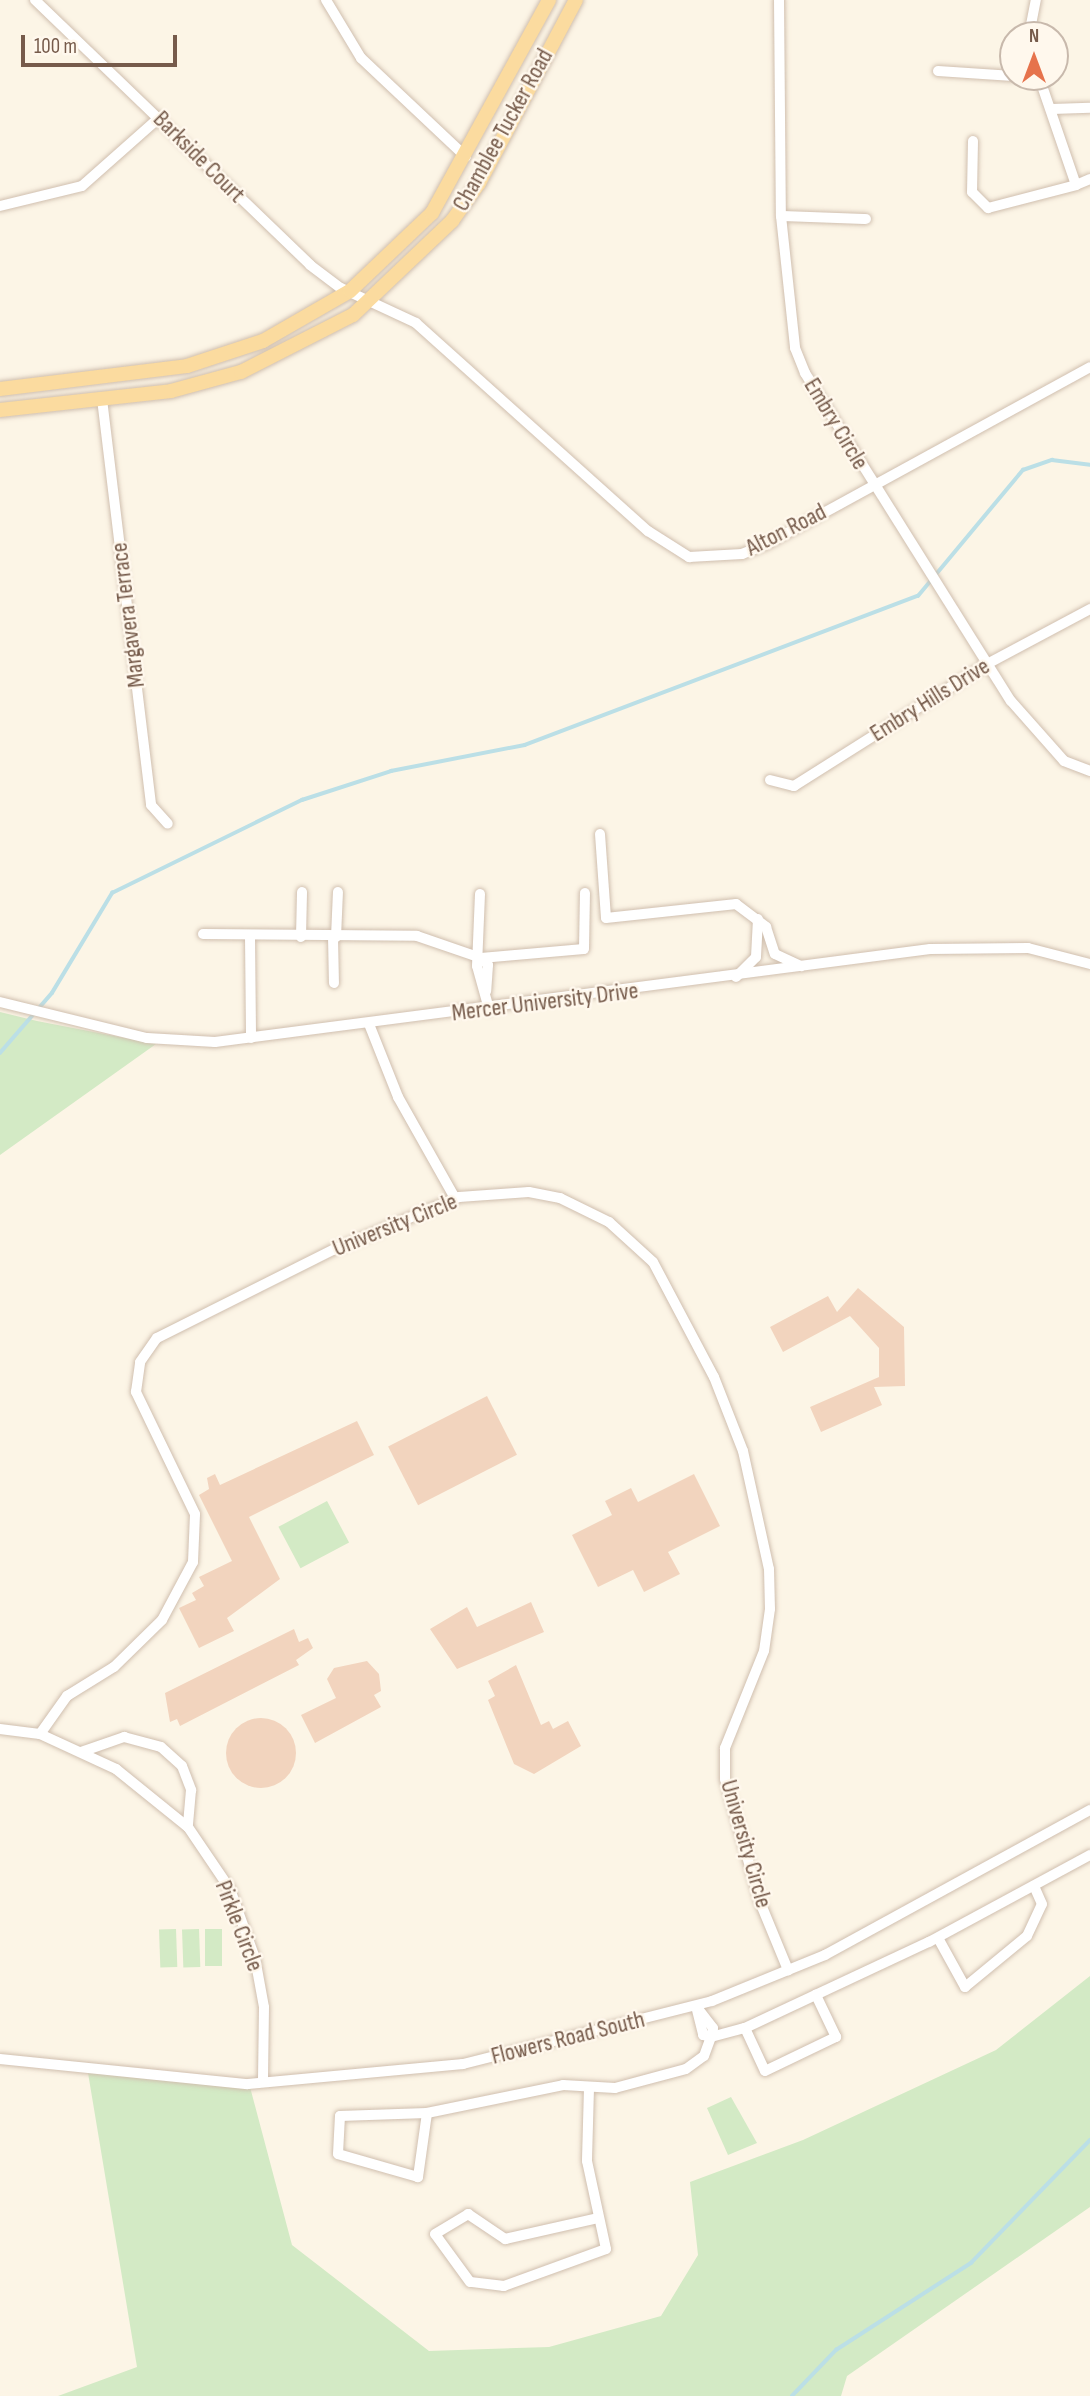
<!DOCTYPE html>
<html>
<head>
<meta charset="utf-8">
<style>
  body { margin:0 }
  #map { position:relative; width:1090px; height:2396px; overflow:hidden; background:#fcf5e6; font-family:"Sofia Sans Condensed",sans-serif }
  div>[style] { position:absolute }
  .green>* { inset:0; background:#d3eac5; transform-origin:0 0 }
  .stream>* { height:3.5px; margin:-1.75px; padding:0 1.75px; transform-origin:1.75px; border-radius:1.75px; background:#bbdfe6 }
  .building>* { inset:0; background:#f2d4be; transform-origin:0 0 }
  .round { border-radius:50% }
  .roads { filter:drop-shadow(0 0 2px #d0bfaf) drop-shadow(0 0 2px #d0bfaf) }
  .minor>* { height:10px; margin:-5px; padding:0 5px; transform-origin:5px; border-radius:5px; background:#fff }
  .major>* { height:14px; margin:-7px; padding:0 7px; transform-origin:7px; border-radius:7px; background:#fbdb9f }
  span { translate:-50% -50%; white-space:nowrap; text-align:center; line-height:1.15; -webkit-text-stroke:5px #fff8ed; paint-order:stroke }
  .street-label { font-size:24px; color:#765b4b }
  .north { position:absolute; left:999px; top:21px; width:70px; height:70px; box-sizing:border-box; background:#fff8ed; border:2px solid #c8b9ac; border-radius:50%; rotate:0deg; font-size:19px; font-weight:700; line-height:28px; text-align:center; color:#765b4b }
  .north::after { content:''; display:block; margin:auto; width:24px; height:32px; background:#e6734c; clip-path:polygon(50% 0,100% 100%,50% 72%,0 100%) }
  .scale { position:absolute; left:21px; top:35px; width:156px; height:32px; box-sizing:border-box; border:4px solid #765b4b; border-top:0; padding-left:9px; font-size:21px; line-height:24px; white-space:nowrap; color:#765b4b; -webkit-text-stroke:5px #fff8ed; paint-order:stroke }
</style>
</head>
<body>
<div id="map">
  <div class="green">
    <i style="clip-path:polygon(0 1012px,37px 1021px,156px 1044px,0 1155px)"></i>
    <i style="left:327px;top:1501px;width:47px;height:55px;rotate:62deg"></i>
    <i style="left:176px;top:1929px;width:38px;height:17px;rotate:88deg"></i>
    <i style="left:199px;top:1929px;width:38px;height:17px;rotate:88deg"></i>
    <i style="left:205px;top:1929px;width:17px;height:37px"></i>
    <i style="clip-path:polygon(1090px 1976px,1090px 2207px,847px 2376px,841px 2396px,58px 2396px,137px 2367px,87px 2067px,250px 2087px,292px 2245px,429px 2351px,549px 2347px,661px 2316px,698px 2255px,690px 2182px,803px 2140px,996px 2050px)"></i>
    <i style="clip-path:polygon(731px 2097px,757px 2143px,728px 2155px,707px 2108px)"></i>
  </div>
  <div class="stream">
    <i style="left:0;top:1053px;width:79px;rotate:-49.1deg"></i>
    <i style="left:52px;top:993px;width:117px;rotate:-59deg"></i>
    <i style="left:112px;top:893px;width:212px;rotate:-26.1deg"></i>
    <i style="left:302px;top:800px;width:94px;rotate:-18deg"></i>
    <i style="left:391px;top:771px;width:136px;rotate:-11deg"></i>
    <i style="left:525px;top:745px;width:420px;rotate:-20.8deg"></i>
    <i style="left:918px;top:596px;width:164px;rotate:-50.2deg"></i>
    <i style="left:1023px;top:470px;width:31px;rotate:-19deg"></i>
    <i style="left:1052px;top:460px;width:38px;rotate:7deg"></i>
    <i style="left:792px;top:2396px;width:64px;rotate:-46.3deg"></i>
    <i style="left:836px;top:2350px;width:161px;rotate:-32.8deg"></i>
    <i style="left:971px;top:2263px;width:171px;rotate:-45.9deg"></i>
  </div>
  <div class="building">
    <i style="clip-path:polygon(858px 1288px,904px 1327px,905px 1386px,874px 1387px,882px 1405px,821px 1432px,810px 1407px,879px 1377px,879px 1348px,850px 1316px,783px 1352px,770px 1327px,828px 1296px,837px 1312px)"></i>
    <i style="left:487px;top:1396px;width:66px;height:111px;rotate:63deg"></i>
    <i style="clip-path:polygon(357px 1421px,374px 1455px,249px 1517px,280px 1579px,227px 1618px,234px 1631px,199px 1648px,179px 1608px,196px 1600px,192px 1593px,204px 1586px,199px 1577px,232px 1561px,199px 1495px,209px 1489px,207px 1478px,215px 1474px,220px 1485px)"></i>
    <i style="clip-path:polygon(694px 1474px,720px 1526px,668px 1552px,680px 1574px,644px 1592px,633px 1570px,598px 1587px,572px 1535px,612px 1515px,605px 1501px,631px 1488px,638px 1502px)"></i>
    <i style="clip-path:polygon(531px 1602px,544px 1632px,457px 1669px,430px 1629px,467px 1607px,477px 1627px)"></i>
    <i style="clip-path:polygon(294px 1629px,299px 1642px,308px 1638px,313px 1648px,296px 1660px,299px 1665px,180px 1726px,177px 1719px,170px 1722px,165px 1693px)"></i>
    <i style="clip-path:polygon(367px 1661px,379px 1674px,381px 1691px,374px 1695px,381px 1707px,315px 1743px,301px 1715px,336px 1698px,327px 1679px,334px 1668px)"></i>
    <i style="clip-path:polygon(516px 1665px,541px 1725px,549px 1721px,553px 1729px,568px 1721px,581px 1746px,534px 1774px,514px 1764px,488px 1700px,495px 1696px,488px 1681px)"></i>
    <i class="round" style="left:226px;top:1718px;width:70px;height:70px"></i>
  </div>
  <div class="roads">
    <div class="minor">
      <i style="left:35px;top:0;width:382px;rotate:43.9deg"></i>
      <i style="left:310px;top:265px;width:39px;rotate:37deg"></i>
      <i style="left:341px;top:288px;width:83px;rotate:25deg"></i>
      <i style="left:416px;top:323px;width:312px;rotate:41.9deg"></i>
      <i style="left:648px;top:531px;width:49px;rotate:32.4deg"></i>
      <i style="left:689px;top:557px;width:53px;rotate:-3.2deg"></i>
      <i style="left:742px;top:554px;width:27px;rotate:-22deg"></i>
      <i style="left:767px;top:544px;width:368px;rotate:-28.7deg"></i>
      <i style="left:326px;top:0;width:68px;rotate:58.9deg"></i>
      <i style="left:361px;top:58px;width:144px;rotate:43.3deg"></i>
      <i style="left:779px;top:0;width:216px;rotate:89.5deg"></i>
      <i style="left:781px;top:216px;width:133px;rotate:83.9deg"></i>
      <i style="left:795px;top:348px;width:27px;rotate:68deg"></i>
      <i style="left:805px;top:373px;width:387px;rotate:57.9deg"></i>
      <i style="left:1011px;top:701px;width:80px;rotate:48.5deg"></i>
      <i style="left:1064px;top:761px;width:28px;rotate:21deg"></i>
      <i style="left:1029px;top:35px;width:36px;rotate:-79deg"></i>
      <i style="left:938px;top:71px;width:75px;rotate:3.8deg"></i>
      <i style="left:1052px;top:109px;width:38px;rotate:-2deg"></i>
      <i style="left:973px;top:141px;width:51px;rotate:91.1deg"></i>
      <i style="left:972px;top:192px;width:23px;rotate:45deg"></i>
      <i style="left:988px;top:208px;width:91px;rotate:-14.6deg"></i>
      <i style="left:1076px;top:185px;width:114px;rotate:-108.9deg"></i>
      <i style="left:1076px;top:185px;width:15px;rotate:-23deg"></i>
      <i style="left:0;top:206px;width:84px;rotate:-13.7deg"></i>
      <i style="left:82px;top:186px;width:104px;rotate:-41.5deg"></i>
      <i style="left:781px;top:216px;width:85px;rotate:2deg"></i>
      <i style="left:102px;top:399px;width:409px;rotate:83.1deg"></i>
      <i style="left:151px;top:805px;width:25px;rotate:48deg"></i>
      <i style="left:770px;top:780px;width:25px;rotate:14deg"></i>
      <i style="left:794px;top:786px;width:228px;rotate:-32.3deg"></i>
      <i style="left:987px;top:664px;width:117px;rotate:-28.1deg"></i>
      <i style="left:600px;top:834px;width:84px;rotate:85.9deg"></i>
      <i style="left:606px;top:918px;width:131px;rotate:-6.1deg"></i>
      <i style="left:736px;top:904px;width:38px;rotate:37deg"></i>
      <i style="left:766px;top:927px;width:28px;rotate:72deg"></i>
      <i style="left:775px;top:954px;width:29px;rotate:25deg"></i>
      <i style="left:480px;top:894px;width:72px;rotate:92.4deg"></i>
      <i style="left:477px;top:966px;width:45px;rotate:74.4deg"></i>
      <i style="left:203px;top:934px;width:214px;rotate:0.5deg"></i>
      <i style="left:417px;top:936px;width:68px;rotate:19deg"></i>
      <i style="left:481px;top:958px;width:10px;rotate:45deg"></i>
      <i style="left:488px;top:965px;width:26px;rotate:94deg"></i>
      <i style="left:250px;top:937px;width:101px;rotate:89.4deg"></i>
      <i style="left:301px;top:937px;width:45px;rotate:-88.7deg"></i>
      <i style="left:333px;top:937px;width:46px;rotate:88.8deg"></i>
      <i style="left:336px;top:937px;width:45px;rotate:-87.5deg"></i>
      <i style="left:481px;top:958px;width:103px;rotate:-5deg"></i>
      <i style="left:584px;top:949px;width:56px;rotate:-89deg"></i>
      <i style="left:736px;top:977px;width:28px;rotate:-45deg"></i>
      <i style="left:756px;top:957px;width:38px;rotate:-87deg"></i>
      <i style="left:0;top:1002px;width:151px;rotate:13.8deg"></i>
      <i style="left:147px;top:1038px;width:68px;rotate:3.4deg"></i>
      <i style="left:215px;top:1042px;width:721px;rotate:-7.41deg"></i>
      <i style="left:930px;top:949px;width:98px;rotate:-0.6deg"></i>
      <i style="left:1028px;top:948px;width:64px;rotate:14.5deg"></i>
      <i style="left:369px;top:1024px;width:79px;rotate:68.3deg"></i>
      <i style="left:398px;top:1097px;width:116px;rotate:60.6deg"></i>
      <i style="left:0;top:1729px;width:40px;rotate:7.1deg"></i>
      <i style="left:40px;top:1734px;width:84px;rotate:24.7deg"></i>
      <i style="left:116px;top:1769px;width:92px;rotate:38.9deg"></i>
      <i style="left:188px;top:1827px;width:75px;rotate:55.9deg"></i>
      <i style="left:230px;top:1889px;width:73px;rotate:70.1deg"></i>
      <i style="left:255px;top:1958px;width:50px;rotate:79.6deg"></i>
      <i style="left:264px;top:2007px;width:75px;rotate:90.8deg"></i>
      <i style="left:40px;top:1734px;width:47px;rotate:-54.6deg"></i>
      <i style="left:67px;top:1696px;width:55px;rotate:-31.7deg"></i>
      <i style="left:114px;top:1667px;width:67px;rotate:-44.4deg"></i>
      <i style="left:162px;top:1620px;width:66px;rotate:-61.9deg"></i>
      <i style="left:193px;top:1562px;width:48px;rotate:-87.6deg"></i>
      <i style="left:195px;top:1514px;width:136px;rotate:-115.8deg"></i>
      <i style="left:136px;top:1392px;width:30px;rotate:-82deg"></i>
      <i style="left:140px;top:1362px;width:29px;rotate:-55deg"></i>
      <i style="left:157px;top:1338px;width:197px;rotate:-26.6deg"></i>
      <i style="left:333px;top:1250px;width:137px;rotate:-22.8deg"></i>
      <i style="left:459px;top:1197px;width:70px;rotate:-4.1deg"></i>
      <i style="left:529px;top:1192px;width:32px;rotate:11deg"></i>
      <i style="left:560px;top:1198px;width:55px;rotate:26.1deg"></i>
      <i style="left:609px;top:1222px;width:59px;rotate:42.3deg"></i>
      <i style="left:653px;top:1262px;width:130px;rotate:62.1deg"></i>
      <i style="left:714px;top:1377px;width:79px;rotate:68.6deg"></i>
      <i style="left:743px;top:1451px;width:121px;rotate:77.6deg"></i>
      <i style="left:769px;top:1569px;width:40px;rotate:88.6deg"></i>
      <i style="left:770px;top:1609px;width:42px;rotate:98.1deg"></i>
      <i style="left:764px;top:1651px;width:105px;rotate:111.9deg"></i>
      <i style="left:725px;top:1748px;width:31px;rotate:90deg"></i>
      <i style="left:725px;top:1779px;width:128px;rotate:74.1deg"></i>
      <i style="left:760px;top:1902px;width:74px;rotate:67.6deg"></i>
      <i style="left:81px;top:1752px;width:46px;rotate:-19.2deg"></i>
      <i style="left:124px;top:1737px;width:38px;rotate:15deg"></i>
      <i style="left:161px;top:1747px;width:28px;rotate:42deg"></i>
      <i style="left:182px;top:1766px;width:26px;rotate:69deg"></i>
      <i style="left:191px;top:1790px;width:37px;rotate:95deg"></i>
      <i style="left:938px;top:1938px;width:56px;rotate:61.1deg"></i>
      <i style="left:965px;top:1987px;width:80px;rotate:-39.4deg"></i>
      <i style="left:1027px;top:1936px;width:35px;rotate:-65deg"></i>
      <i style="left:1042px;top:1904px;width:20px;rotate:-114deg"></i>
      <i style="left:745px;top:2028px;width:47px;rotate:65.1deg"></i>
      <i style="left:765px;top:2071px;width:79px;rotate:-25.6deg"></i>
      <i style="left:836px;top:2037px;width:47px;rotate:-115.5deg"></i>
      <i style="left:0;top:2059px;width:249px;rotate:5.8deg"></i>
      <i style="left:248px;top:2084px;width:216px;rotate:-5.3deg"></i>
      <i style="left:463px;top:2064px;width:257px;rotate:-14.2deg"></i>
      <i style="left:712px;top:2001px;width:122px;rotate:-22.2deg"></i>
      <i style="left:825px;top:1955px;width:302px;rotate:-28.7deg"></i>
      <i style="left:589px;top:2088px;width:73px;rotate:91.6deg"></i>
      <i style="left:587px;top:2161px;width:90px;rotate:77.8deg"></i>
      <i style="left:606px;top:2249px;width:109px;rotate:160.1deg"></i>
      <i style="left:504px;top:2286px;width:34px;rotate:-173deg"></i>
      <i style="left:470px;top:2282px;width:59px;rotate:-126.1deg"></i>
      <i style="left:435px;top:2234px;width:39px;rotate:-31deg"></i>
      <i style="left:468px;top:2214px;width:45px;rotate:34deg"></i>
      <i style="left:505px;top:2239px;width:95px;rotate:-12.7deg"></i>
      <i style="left:427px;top:2113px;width:65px;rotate:98deg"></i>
      <i style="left:418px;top:2177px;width:83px;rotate:-164deg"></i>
      <i style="left:338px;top:2154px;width:38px;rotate:-87deg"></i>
      <i style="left:340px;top:2116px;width:87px;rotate:-2deg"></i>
      <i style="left:427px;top:2113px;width:139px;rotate:-11.6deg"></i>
      <i style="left:563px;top:2085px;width:52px;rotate:3.3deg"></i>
      <i style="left:615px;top:2088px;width:73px;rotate:-15deg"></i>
      <i style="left:686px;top:2069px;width:22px;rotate:-36deg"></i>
      <i style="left:704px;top:2056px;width:20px;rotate:-70deg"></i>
      <i style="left:711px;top:2037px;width:9px;rotate:-77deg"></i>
      <i style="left:713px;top:2028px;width:28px;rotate:-128deg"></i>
      <i style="left:696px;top:2006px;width:30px;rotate:76deg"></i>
      <i style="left:703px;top:2035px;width:8px;rotate:14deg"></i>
      <i style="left:711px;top:2037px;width:35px;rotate:-15deg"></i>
      <i style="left:745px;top:2028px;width:203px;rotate:-25.1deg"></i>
      <i style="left:929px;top:1942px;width:183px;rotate:-28.4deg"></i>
    </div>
    <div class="major">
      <i style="left:0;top:389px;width:188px;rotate:-7deg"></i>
      <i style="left:187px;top:366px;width:80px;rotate:-18.2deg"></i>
      <i style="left:263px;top:341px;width:100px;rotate:-29.9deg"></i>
      <i style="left:350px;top:291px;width:113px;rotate:-43.6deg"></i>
      <i style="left:432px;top:213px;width:243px;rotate:-61.2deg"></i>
      <i style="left:0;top:410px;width:172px;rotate:-6.3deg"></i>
      <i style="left:171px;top:391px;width:73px;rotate:-15.2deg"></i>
      <i style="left:241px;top:372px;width:126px;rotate:-27deg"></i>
      <i style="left:353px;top:315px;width:137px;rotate:-43.5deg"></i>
      <i style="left:452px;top:221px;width:47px;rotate:-54.6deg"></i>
      <i style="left:479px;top:183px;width:207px;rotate:-62.1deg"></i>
    </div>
  </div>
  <div class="street-label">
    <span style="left:503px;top:130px;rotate:-61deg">Chamblee Tucker Road</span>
    <span style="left:199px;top:157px;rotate:45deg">Barkside Court</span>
    <span style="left:836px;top:424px;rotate:59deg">Embry Circle</span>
    <span style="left:786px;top:530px;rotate:-27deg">Alton Road</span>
    <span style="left:128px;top:615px;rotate:-97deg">Margavera Terrace</span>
    <span style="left:930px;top:700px;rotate:-32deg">Embry Hills Drive</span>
    <span style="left:545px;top:1002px;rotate:-7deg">Mercer University Drive</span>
    <span style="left:395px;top:1225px;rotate:-22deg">University Circle</span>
    <span style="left:746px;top:1844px;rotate:74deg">University Circle</span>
    <span style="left:239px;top:1926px;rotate:69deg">Pirkle Circle</span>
    <span style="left:568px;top:2038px;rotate:-14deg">Flowers Road South</span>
  </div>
  <div class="north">N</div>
  <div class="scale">100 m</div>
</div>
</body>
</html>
